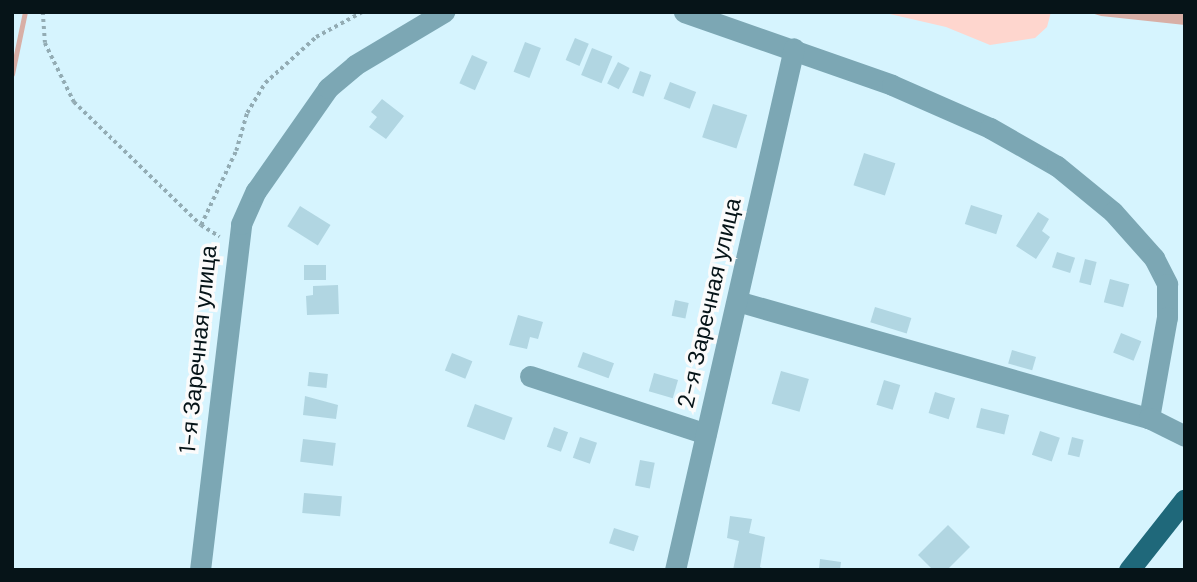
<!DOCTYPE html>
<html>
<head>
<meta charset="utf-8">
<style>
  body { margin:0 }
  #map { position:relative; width:1197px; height:582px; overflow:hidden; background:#d6f4fe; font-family:"DM Sans",sans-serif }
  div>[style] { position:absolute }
  .green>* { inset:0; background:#fed6ce }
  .water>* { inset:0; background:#d8afa6 }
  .stream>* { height:5px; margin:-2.5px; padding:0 2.5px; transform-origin:2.5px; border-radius:2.5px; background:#d8afa6 }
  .building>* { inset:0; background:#b1d6e2; transform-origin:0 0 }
  .path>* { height:3.5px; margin-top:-1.75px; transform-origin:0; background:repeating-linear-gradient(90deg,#93acb4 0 3.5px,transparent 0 7px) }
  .minor>* { height:21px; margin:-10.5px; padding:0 10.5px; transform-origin:10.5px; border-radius:10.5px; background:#7ca7b4 }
  .major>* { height:21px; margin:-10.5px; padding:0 10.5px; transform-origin:10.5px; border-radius:10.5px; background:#1f687a }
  span { translate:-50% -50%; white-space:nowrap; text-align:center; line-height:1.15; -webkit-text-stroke:7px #fbfbfb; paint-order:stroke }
  .street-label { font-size:23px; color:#061418 }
  .frame { position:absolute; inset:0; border:14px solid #061418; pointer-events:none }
</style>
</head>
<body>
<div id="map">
  <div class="green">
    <i style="clip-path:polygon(881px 12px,1051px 12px,1047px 27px,1035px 38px,990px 45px,946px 27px)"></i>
  </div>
  <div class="water">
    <i style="clip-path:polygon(1088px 12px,1185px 12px,1185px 25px,1101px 16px)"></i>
  </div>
  <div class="stream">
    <i style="left:12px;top:74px;width:63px;rotate:-78.2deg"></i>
  </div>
  <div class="building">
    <i style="left:575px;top:38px;width:15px;height:24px;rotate:23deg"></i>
    <i style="left:525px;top:42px;width:17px;height:32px;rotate:21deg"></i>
    <i style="left:592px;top:48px;width:22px;height:29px;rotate:22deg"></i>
    <i style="left:472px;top:55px;width:17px;height:31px;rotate:24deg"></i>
    <i style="left:618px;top:62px;width:13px;height:24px;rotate:27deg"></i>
    <i style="left:640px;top:71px;width:12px;height:23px;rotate:20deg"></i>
    <i style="left:670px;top:82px;width:28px;height:18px;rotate:21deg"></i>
    <i style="clip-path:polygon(382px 99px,404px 116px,386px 139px,369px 127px,377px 117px,371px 112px)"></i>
    <i style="left:713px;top:104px;width:36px;height:35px;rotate:18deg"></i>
    <i style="left:864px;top:153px;width:33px;height:34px;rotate:18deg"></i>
    <i style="left:971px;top:205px;width:33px;height:20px;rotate:18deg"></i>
    <i style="left:300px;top:206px;width:36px;height:24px;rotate:32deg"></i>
    <i style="clip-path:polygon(1038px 212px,1049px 219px,1042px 231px,1050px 237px,1036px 259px,1016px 246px)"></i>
    <i style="left:1057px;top:252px;width:19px;height:16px;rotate:18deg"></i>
    <i style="left:1085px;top:259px;width:12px;height:24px;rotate:14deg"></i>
    <i style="left:304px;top:265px;width:22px;height:15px"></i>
    <i style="left:1110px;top:279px;width:20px;height:24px;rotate:15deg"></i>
    <i style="clip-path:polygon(338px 285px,339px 314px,307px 315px,306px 296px,313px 295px,313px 286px)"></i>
    <i style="left:675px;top:300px;width:14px;height:16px;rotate:12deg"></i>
    <i style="left:875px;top:307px;width:38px;height:16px;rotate:17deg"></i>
    <i style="clip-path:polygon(518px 315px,543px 322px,538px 339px,530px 337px,527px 349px,509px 345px)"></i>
    <i style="left:1121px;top:333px;width:22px;height:21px;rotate:22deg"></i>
    <i style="left:1012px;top:350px;width:25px;height:14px;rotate:16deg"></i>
    <i style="left:583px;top:352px;width:33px;height:16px;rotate:20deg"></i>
    <i style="left:452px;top:353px;width:22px;height:19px;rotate:22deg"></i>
    <i style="left:781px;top:371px;width:29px;height:34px;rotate:16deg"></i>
    <i style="left:309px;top:372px;width:19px;height:14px;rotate:6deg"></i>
    <i style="left:654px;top:373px;width:25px;height:19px;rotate:16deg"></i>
    <i style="left:884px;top:380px;width:17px;height:26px;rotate:17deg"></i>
    <i style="left:935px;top:392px;width:21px;height:22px;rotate:17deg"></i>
    <i style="clip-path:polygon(305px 396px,338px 405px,336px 419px,303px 415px)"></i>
    <i style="left:475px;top:404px;width:40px;height:24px;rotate:20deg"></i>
    <i style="left:981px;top:408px;width:29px;height:20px;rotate:14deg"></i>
    <i style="left:554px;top:427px;width:15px;height:21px;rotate:20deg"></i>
    <i style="left:1040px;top:431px;width:21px;height:25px;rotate:19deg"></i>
    <i style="left:580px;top:437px;width:18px;height:22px;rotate:19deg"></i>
    <i style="left:1072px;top:437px;width:12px;height:18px;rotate:14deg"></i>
    <i style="left:303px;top:439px;width:33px;height:23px;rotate:7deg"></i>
    <i style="left:640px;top:460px;width:15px;height:26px;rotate:11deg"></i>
    <i style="left:304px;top:493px;width:38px;height:20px;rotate:5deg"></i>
    <i style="clip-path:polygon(730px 516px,752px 519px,749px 533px,765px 537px,760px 567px,766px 570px,733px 570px,739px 541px,727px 538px)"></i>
    <i style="clip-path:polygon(948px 525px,970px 547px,947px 570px,933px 570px,918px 555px)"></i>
    <i style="left:614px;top:528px;width:26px;height:16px;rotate:18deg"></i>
    <i style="clip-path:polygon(820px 559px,841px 562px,840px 570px,819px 570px)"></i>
  </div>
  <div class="path">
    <i style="left:43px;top:12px;width:31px;rotate:86deg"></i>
    <i style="left:45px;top:43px;width:66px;rotate:63.8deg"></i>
    <i style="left:74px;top:102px;width:177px;rotate:44.1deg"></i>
    <i style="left:201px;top:225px;width:22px;rotate:32deg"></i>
    <i style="left:201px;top:225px;width:82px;rotate:-64.7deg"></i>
    <i style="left:236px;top:151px;width:40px;rotate:-74deg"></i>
    <i style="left:247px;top:113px;width:35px;rotate:-59deg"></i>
    <i style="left:265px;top:83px;width:69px;rotate:-42deg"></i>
    <i style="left:316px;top:37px;width:52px;rotate:-28.5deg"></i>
  </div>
  <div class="minor">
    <i style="left:684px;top:12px;width:220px;rotate:19.3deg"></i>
    <i style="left:892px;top:85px;width:107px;rotate:23.7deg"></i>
    <i style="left:990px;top:128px;width:77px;rotate:29.6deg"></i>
    <i style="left:1057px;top:166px;width:72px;rotate:39.4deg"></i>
    <i style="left:1113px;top:212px;width:62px;rotate:48.3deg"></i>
    <i style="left:1154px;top:258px;width:29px;rotate:63deg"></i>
    <i style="left:1167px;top:284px;width:33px;rotate:90deg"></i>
    <i style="left:1167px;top:317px;width:103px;rotate:100.1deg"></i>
    <i style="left:737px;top:301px;width:428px;rotate:15.9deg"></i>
    <i style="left:1149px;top:418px;width:40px;rotate:26.6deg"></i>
    <i style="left:530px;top:376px;width:185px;rotate:18.2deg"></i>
    <i style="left:200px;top:570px;width:348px;rotate:-83.2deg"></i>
    <i style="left:241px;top:224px;width:36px;rotate:-66deg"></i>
    <i style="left:256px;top:191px;width:126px;rotate:-55deg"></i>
    <i style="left:328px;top:88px;width:35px;rotate:-40deg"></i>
    <i style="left:355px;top:65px;width:104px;rotate:-30.8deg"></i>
    <i style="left:675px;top:570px;width:535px;rotate:-77.16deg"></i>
  </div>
  <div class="major">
    <i style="left:1129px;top:570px;width:90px;rotate:-51.7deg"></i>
  </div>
  <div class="street-label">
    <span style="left:709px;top:303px;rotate:-77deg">2-я Заречная улица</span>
    <span style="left:198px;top:349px;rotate:-84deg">1-я Заречная улица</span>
  </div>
  <div class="frame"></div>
</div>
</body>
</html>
